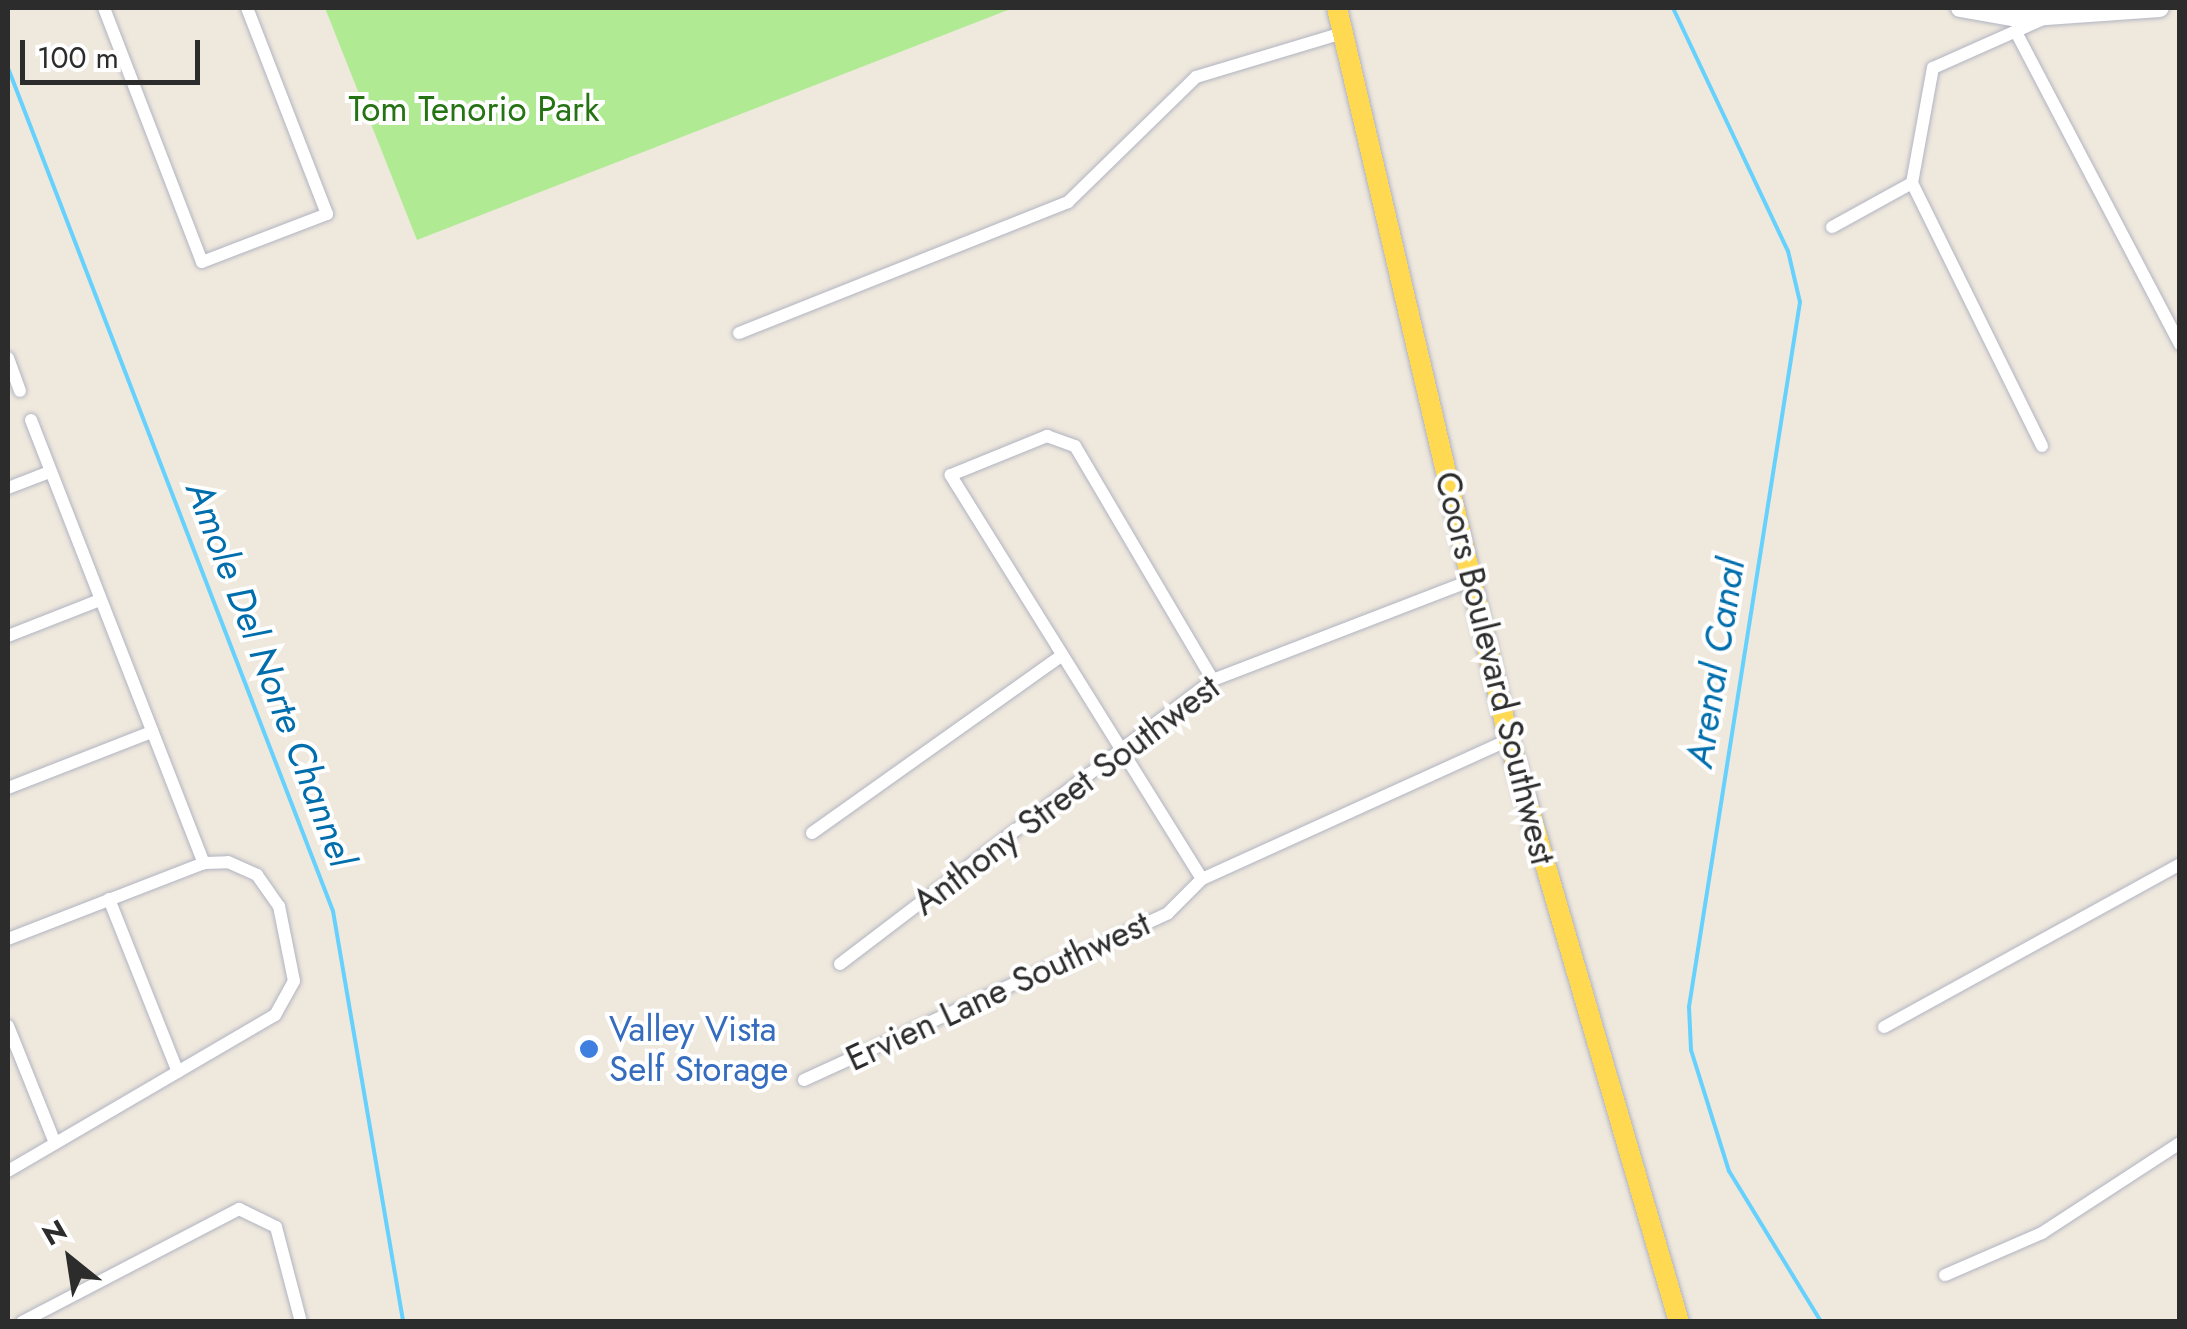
<!DOCTYPE html>
<html>
<head>
<meta charset="utf-8">
<style>
  body { margin:0 }
  #map { position:relative; width:2187px; height:1329px; overflow:hidden; background:#efe8dd; font-family:Jost,sans-serif }
  div>[style] { position:absolute }
  .green>* { inset:0; background:#b0eb94 }
  .stream>* { height:4px; margin:-2px; padding:0 2px; transform-origin:2px; border-radius:2px; background:#66d1fc }
  .roads { filter:drop-shadow(0 0 2px #b1b4c1) drop-shadow(0 0 2px #b1b4c1) }
  .street>* { height:12px; margin:-6px; padding:0 6px; transform-origin:6px; border-radius:6px; background:#fff }
  .secondary>* { height:18px; margin:-9px; padding:0 9px; transform-origin:9px; border-radius:9px; background:#fff }
  .primary>* { height:20px; margin:-10px; padding:0 10px; transform-origin:10px; border-radius:10px; background:#ffd952 }
  .dots>* { width:28px; height:28px; translate:-50% -50%; box-sizing:border-box; border:5px solid #fff; border-radius:50% }
  span { translate:-50% -50%; white-space:nowrap; text-align:center; line-height:1.15; -webkit-text-stroke:8px #fff; paint-order:stroke }
  .park-label { font-size:35px; color:#257313 }
  .street-label { font-size:35px; color:#2c2c2c }
  .shop-label { font-size:35px; color:#366cbe }
  .left { translate:0 -50%; text-align:left }
  .water-label { font-size:38px; color:#006eac; font-style:italic }
  .frame { position:absolute; inset:0; border:10px solid #2c2c2c; pointer-events:none }
  .north { position:absolute; left:20px; top:1209px; width:100px; height:100px; -webkit-text-stroke:8px #fff; paint-order:stroke; rotate:330deg; font-size:28px; font-weight:700; line-height:40px; text-align:center; color:#2c2c2c }
  .north::after { content:''; display:block; margin:auto; width:35px; height:45px; background:#2c2c2c; clip-path:polygon(50% 0,100% 100%,50% 72%,0 100%) }
  .scale { position:absolute; left:20px; top:40px; width:180px; height:45px; box-sizing:border-box; border:5px solid #2c2c2c; border-top:0; padding-left:12px; font-size:30px; line-height:35px; white-space:nowrap; color:#2c2c2c; -webkit-text-stroke:8px #fff; paint-order:stroke }
</style>
</head>
<body>
<div id="map">
  <div class="green">
    <i style="clip-path:polygon(325px 8px,1013px 8px,417px 240px)"></i>
  </div>
  <div class="stream">
    <i style="left:1673px;top:8px;width:269px;rotate:64.7deg"></i>
    <i style="left:1788px;top:251px;width:52px;rotate:76.8deg"></i>
    <i style="left:1800px;top:302px;width:714px;rotate:98.95deg"></i>
    <i style="left:1689px;top:1007px;width:43px;rotate:87.3deg"></i>
    <i style="left:1691px;top:1050px;width:127px;rotate:72.6deg"></i>
    <i style="left:1729px;top:1171px;width:177px;rotate:58.6deg"></i>
    <i style="left:8px;top:68px;width:903px;rotate:68.92deg"></i>
    <i style="left:333px;top:911px;width:417px;rotate:80.3deg"></i>
  </div>
  <div class="roads">
    <div class="street">
      <i style="left:104px;top:8px;width:272px;rotate:68.9deg"></i>
      <i style="left:202px;top:262px;width:134px;rotate:-21deg"></i>
      <i style="left:327px;top:214px;width:221px;rotate:-111.2deg"></i>
      <i style="left:2016px;top:32px;width:353px;rotate:62.3deg"></i>
      <i style="left:1832px;top:227px;width:91px;rotate:-28.8deg"></i>
      <i style="left:739px;top:333px;width:354px;rotate:-21.7deg"></i>
      <i style="left:1068px;top:202px;width:179px;rotate:-44.3deg"></i>
      <i style="left:1196px;top:77px;width:153px;rotate:-16.7deg"></i>
      <i style="left:8px;top:358px;width:35px;rotate:70deg"></i>
      <i style="left:31px;top:420px;width:476px;rotate:68.7deg"></i>
      <i style="left:2042px;top:446px;width:293px;rotate:-116.3deg"></i>
      <i style="left:1912px;top:183px;width:117px;rotate:-79.7deg"></i>
      <i style="left:1933px;top:68px;width:120px;rotate:-24deg"></i>
      <i style="left:8px;top:488px;width:42px;rotate:-21deg"></i>
      <i style="left:8px;top:636px;width:99px;rotate:-21.4deg"></i>
      <i style="left:8px;top:788px;width:155px;rotate:-21.3deg"></i>
      <i style="left:812px;top:833px;width:305px;rotate:-35.4deg"></i>
      <i style="left:1202px;top:879px;width:476px;rotate:-121.9deg"></i>
      <i style="left:951px;top:475px;width:104px;rotate:-22.1deg"></i>
      <i style="left:1047px;top:436px;width:30px;rotate:20deg"></i>
      <i style="left:1075px;top:446px;width:272px;rotate:59.5deg"></i>
      <i style="left:109px;top:899px;width:186px;rotate:68.3deg"></i>
      <i style="left:8px;top:939px;width:210px;rotate:-21.2deg"></i>
      <i style="left:204px;top:863px;width:24px;rotate:-2deg"></i>
      <i style="left:228px;top:862px;width:32px;rotate:24deg"></i>
      <i style="left:257px;top:875px;width:38px;rotate:55deg"></i>
      <i style="left:279px;top:906px;width:76px;rotate:78.7deg"></i>
      <i style="left:294px;top:981px;width:39px;rotate:119deg"></i>
      <i style="left:275px;top:1015px;width:309px;rotate:149.7deg"></i>
      <i style="left:840px;top:964px;width:469px;rotate:-37.3deg"></i>
      <i style="left:1213px;top:680px;width:275px;rotate:-21.1deg"></i>
      <i style="left:8px;top:1026px;width:126px;rotate:68.1deg"></i>
      <i style="left:1884px;top:1027px;width:338px;rotate:-28.8deg"></i>
      <i style="left:804px;top:1080px;width:400px;rotate:-24.6deg"></i>
      <i style="left:1168px;top:913px;width:48px;rotate:-45deg"></i>
      <i style="left:1202px;top:879px;width:337px;rotate:-24.4deg"></i>
      <i style="left:1945px;top:1275px;width:106px;rotate:-23.4deg"></i>
      <i style="left:2042px;top:1233px;width:165px;rotate:-33.1deg"></i>
      <i style="left:22px;top:1322px;width:245px;rotate:-27.5deg"></i>
      <i style="left:239px;top:1209px;width:41px;rotate:25.9deg"></i>
      <i style="left:276px;top:1227px;width:98px;rotate:75.3deg"></i>
    </div>
    <div class="secondary">
      <i style="left:1960px;top:8px;width:59px;rotate:9.8deg"></i>
      <i style="left:2018px;top:18px;width:142px;rotate:-4deg"></i>
    </div>
    <div class="primary">
      <i style="left:1337px;top:8px;width:752px;rotate:76.78deg"></i>
      <i style="left:1509px;top:740px;width:606px;rotate:73.72deg"></i>
    </div>
  </div>
  <div class="dots">
    <i style="left:589px;top:1049px;background:#3f7fe0"></i>
  </div>
  <div class="park-label">
    <span style="left:474px;top:109px">Tom Tenorio Park</span>
  </div>
  <div class="street-label">
    <span style="left:1495px;top:668px;rotate:76deg">Coors Boulevard Southwest</span>
    <span style="left:1066px;top:795px;rotate:-37deg">Anthony Street Southwest</span>
    <span style="left:998px;top:991px;rotate:-25deg">Ervien Lane Southwest</span>
  </div>
  <div class="shop-label">
    <span class="left" style="left:609px;top:1049px">Valley Vista<br>Self Storage</span>
  </div>
  <div class="water-label">
    <span style="left:1715px;top:663px;rotate:-81deg">Arenal Canal</span>
    <span style="left:271px;top:674px;rotate:69deg">Amole Del Norte Channel</span>
  </div>
  <div class="frame"></div>
  <div class="north">N</div>
  <div class="scale">100 m</div>
</div>
</body>
</html>
